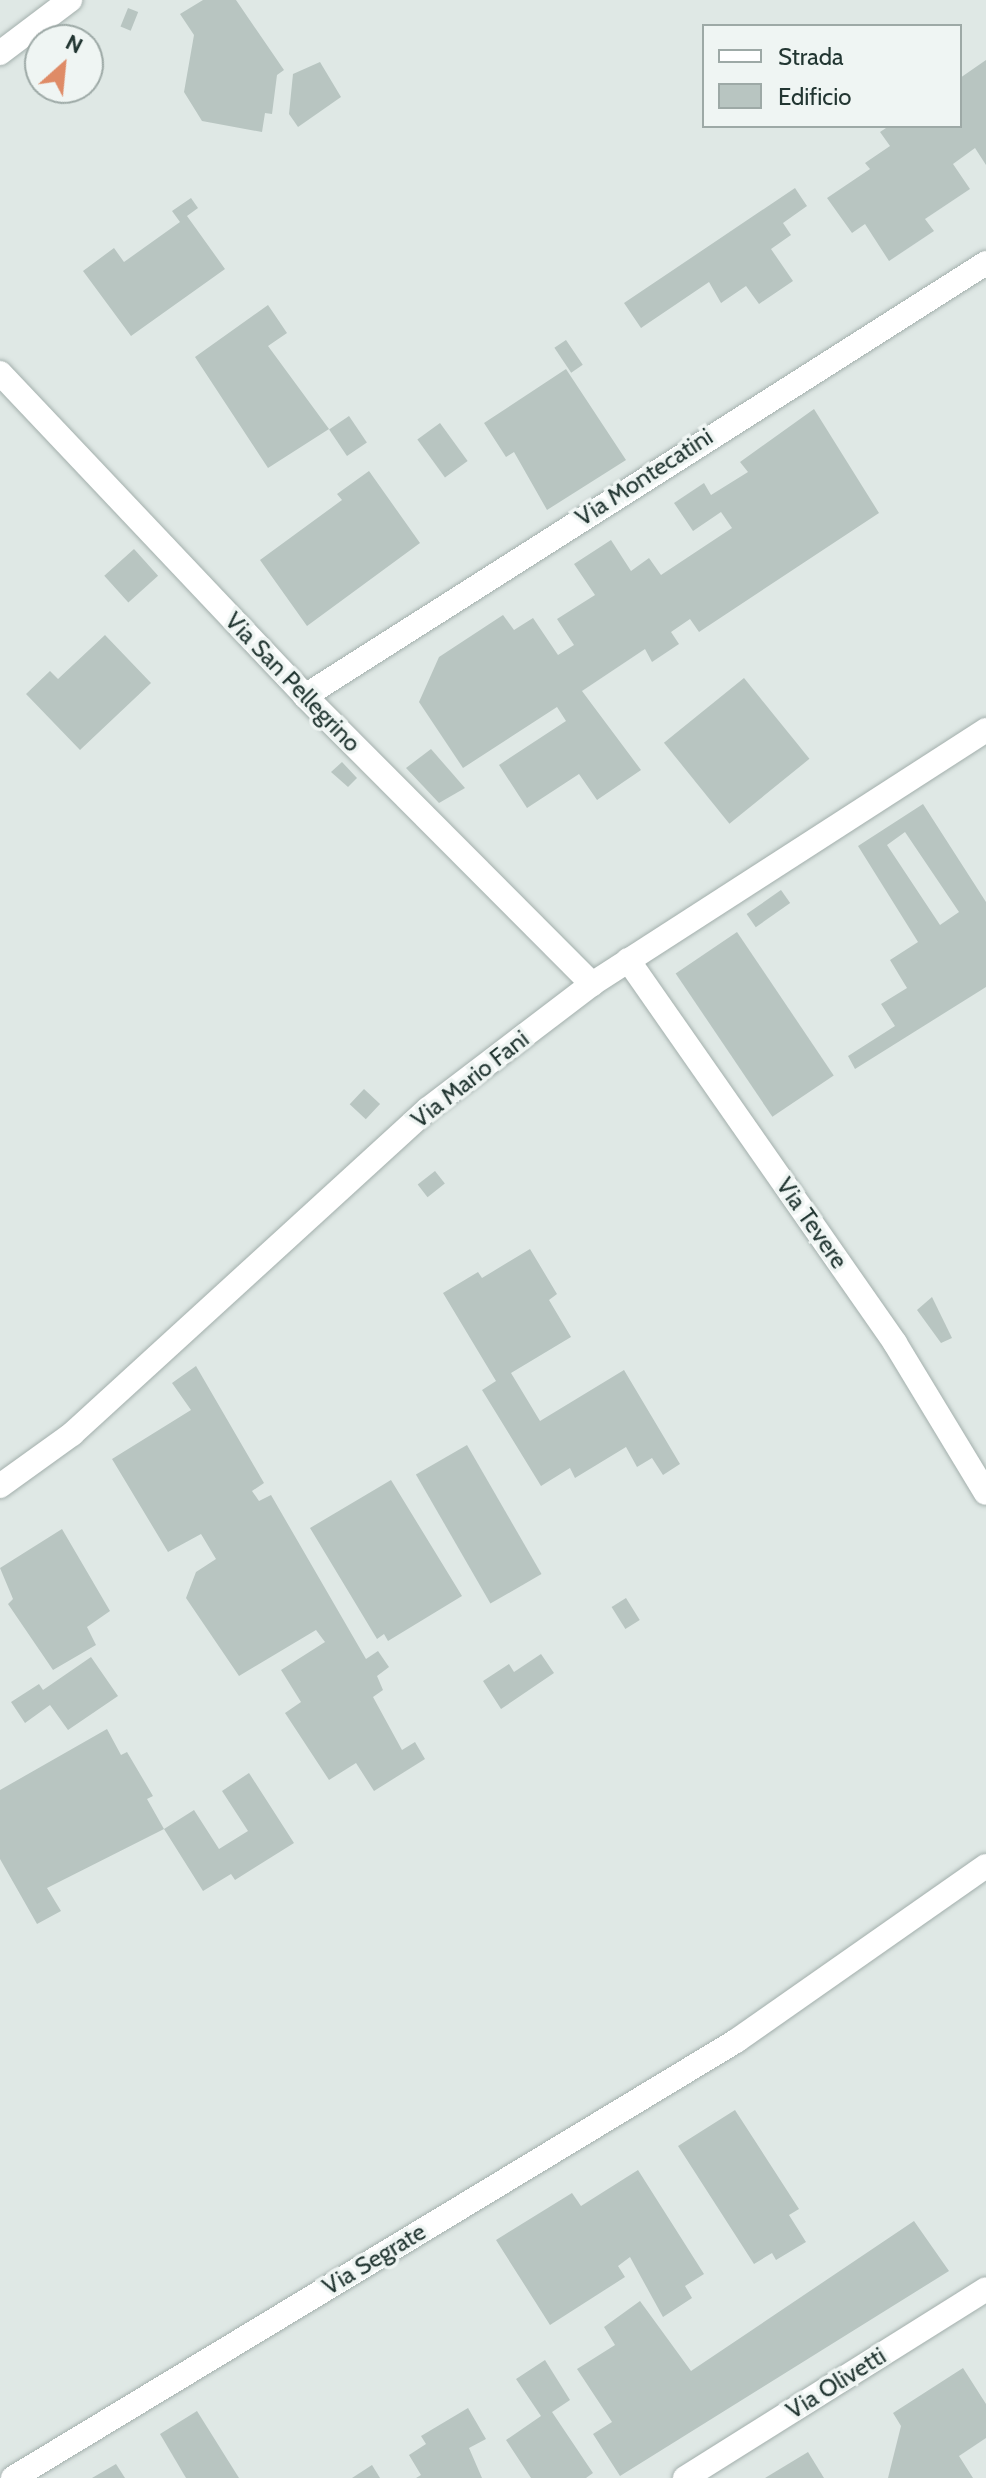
<!DOCTYPE html>
<html>
<head>
<meta charset="utf-8">
<style>
  body { margin:0 }
  #map { position:relative; width:986px; height:2478px; overflow:hidden; background:#dfe8e5; font-family:Cabin,sans-serif }
  div>[style] { position:absolute }
  .building>* { inset:0; background:#b8c5c1; transform-origin:0 0 }
  .roads { filter:drop-shadow(0 0 2px #a3afac) drop-shadow(0 0 2px #a3afac) }
  .minor>* { height:24px; margin:-12px; padding:0 12px; transform-origin:12px; border-radius:12px; background:#fff }
  span { translate:-50% -50%; white-space:nowrap; text-align:center; line-height:1.15; -webkit-text-stroke:7px #eff5f3; paint-order:stroke }
  .street-label { font-size:24px; color:#223632 }
  .legend { position:absolute; left:702px; top:24px; width:260px; height:104px; box-sizing:border-box; background:#eff5f3; border:2px solid #9da9a6; margin:0; padding:10px 14px; list-style:none; font-size:24px; color:#223632 }
  .legend li { display:flex; align-items:center; gap:16px; height:40px }
  .legend b { width:40px; border:2px solid #9da9a6 }
  .north { position:absolute; left:24px; top:24px; width:80px; height:80px; box-sizing:border-box; background:#eff5f3; border:2px solid #9da9a6; border-radius:50%; rotate:27deg; font-size:22px; font-weight:700; line-height:32px; text-align:center; color:#223632 }
  .north::after { content:''; display:block; margin:auto; width:28px; height:36px; background:#df8b66; clip-path:polygon(50% 0,100% 100%,50% 72%,0 100%) }
</style>
</head>
<body>
<div id="map">
  <div class="building">
    <i style="clip-path:polygon(203px 0,236px 0,284px 70px,277px 75px,272px 114px,265px 113px,262px 132px,202px 121px,184px 92px,194px 35px,180px 14px)"></i>
    <i style="left:128px;top:8px;width:11px;height:20px;rotate:22deg"></i>
    <i style="clip-path:polygon(986px 60px,986px 165px,975px 148px,953px 164px,970px 189px,925px 219px,934px 231px,889px 261px,865px 224px,852px 233px,827px 198px,870px 169px,865px 163px,890px 146px,880px 132px,889px 126px,960px 126px,960px 78px)"></i>
    <i style="clip-path:polygon(320px 62px,341px 97px,298px 127px,289px 114px,293px 74px)"></i>
    <i style="clip-path:polygon(795px 188px,807px 206px,783px 223px,791px 235px,771px 249px,793px 281px,759px 304px,746px 286px,721px 303px,709px 282px,641px 328px,624px 303px)"></i>
    <i style="clip-path:polygon(191px 198px,198px 208px,187px 216px,225px 269px,131px 336px,83px 271px,114px 248px,124px 262px,180px 222px,172px 211px)"></i>
    <i style="clip-path:polygon(268px 305px,287px 333px,268px 346px,329px 429px,268px 468px,195px 357px)"></i>
    <i style="left:566px;top:340px;width:30px;height:14px;rotate:56deg"></i>
    <i style="clip-path:polygon(566px 369px,626px 460px,547px 510px,514px 452px,506px 457px,484px 423px)"></i>
    <i style="clip-path:polygon(814px 409px,879px 513px,699px 632px,690px 619px,671px 632px,679px 644px,652px 662px,645px 649px,582px 691px,641px 770px,597px 800px,579px 774px,527px 808px,499px 765px,566px 721px,557px 707px,463px 768px,419px 702px,439px 657px,503px 615px,514px 630px,533px 618px,558px 655px,574px 645px,557px 619px,595px 595px,574px 564px,611px 540px,631px 571px,649px 558px,661px 575px,732px 528px,721px 512px,693px 531px,674px 503px,704px 483px,711px 495px,748px 472px,740px 462px)"></i>
    <i style="left:349px;top:416px;width:32px;height:24px;rotate:56deg"></i>
    <i style="left:440px;top:423px;width:47px;height:28px;rotate:54deg"></i>
    <i style="clip-path:polygon(369px 471px,420px 543px,307px 626px,260px 560px,342px 500px,337px 494px)"></i>
    <i style="left:134px;top:549px;width:36px;height:40px;rotate:48deg"></i>
    <i style="clip-path:polygon(105px 635px,151px 683px,80px 750px,26px 694px,50px 671px,58px 679px)"></i>
    <i style="left:744px;top:678px;width:104px;height:103px;rotate:51deg"></i>
    <i style="clip-path:polygon(431px 749px,465px 788px,439px 803px,406px 768px)"></i>
    <i style="clip-path:polygon(342px 762px,357px 778px,348px 787px,331px 772px)"></i>
    <i style="clip-path:polygon(evenodd,923px 804px,986px 902px,986px 987px,855px 1069px,848px 1056px,895px 1026px,881px 1004px,907px 988px,890px 960px,918px 942px,858px 846px,923px 804px,905px 832px,959px 912px,940px 925px,887px 845px,905px 832px)"></i>
    <i style="left:781px;top:890px;width:16px;height:42px;rotate:55deg"></i>
    <i style="left:737px;top:932px;width:173px;height:74px;rotate:56deg"></i>
    <i style="left:364px;top:1089px;width:22px;height:21px;rotate:43deg"></i>
    <i style="left:435px;top:1171px;width:16px;height:22px;rotate:52deg"></i>
    <i style="clip-path:polygon(530px 1249px,557px 1294px,549px 1300px,571px 1337px,511px 1373px,540px 1421px,624px 1370px,680px 1464px,663px 1475px,652px 1458px,637px 1467px,626px 1447px,575px 1478px,570px 1468px,541px 1486px,482px 1390px,496px 1381px,443px 1293px,478px 1272px,482px 1278px)"></i>
    <i style="clip-path:polygon(932px 1297px,952px 1338px,941px 1343px,917px 1310px)"></i>
    <i style="clip-path:polygon(196px 1366px,264px 1483px,252px 1491px,259px 1501px,271px 1495px,366px 1659px,378px 1651px,389px 1667px,377px 1676px,383px 1690px,373px 1697px,402px 1750px,415px 1742px,425px 1759px,374px 1791px,356px 1763px,329px 1780px,285px 1713px,301px 1702px,281px 1670px,325px 1642px,316px 1630px,239px 1676px,186px 1598px,196px 1572px,216px 1559px,201px 1534px,168px 1552px,112px 1459px,191px 1410px,172px 1383px)"></i>
    <i style="left:467px;top:1445px;width:149px;height:59px;rotate:60deg"></i>
    <i style="clip-path:polygon(391px 1480px,462px 1596px,388px 1641px,384px 1634px,377px 1639px,310px 1528px)"></i>
    <i style="clip-path:polygon(62px 1529px,110px 1611px,87px 1627px,96px 1645px,53px 1670px,8px 1604px,13px 1599px,0 1568px)"></i>
    <i style="left:626px;top:1598px;width:26px;height:17px;rotate:58deg"></i>
    <i style="clip-path:polygon(541px 1654px,554px 1673px,501px 1709px,483px 1681px,509px 1664px,514px 1672px)"></i>
    <i style="clip-path:polygon(91px 1657px,118px 1696px,68px 1730px,50px 1705px,25px 1723px,11px 1702px,39px 1684px,43px 1690px)"></i>
    <i style="clip-path:polygon(107px 1729px,121px 1755px,127px 1752px,153px 1796px,147px 1799px,164px 1829px,47px 1888px,61px 1911px,37px 1924px,0 1859px,0 1790px)"></i>
    <i style="clip-path:polygon(249px 1773px,294px 1843px,235px 1880px,231px 1874px,203px 1891px,164px 1829px,194px 1810px,219px 1849px,248px 1831px,222px 1791px)"></i>
    <i style="clip-path:polygon(735px 2110px,799px 2209px,789px 2215px,806px 2242px,776px 2260px,772px 2253px,754px 2264px,678px 2146px)"></i>
    <i style="clip-path:polygon(638px 2170px,704px 2274px,685px 2286px,692px 2298px,663px 2317px,630px 2257px,618px 2266px,625px 2277px,550px 2325px,496px 2240px,572px 2193px,581px 2206px)"></i>
    <i style="clip-path:polygon(914px 2221px,949px 2271px,620px 2476px,593px 2434px,612px 2422px,577px 2369px,615px 2345px,604px 2327px,640px 2301px,691px 2371px)"></i>
    <i style="clip-path:polygon(545px 2360px,570px 2400px,552px 2412px,593px 2473px,586px 2478px,531px 2478px,506px 2440px,541px 2416px,516px 2379px)"></i>
    <i style="clip-path:polygon(963px 2368px,986px 2404px,986px 2438px,959px 2456px,973px 2478px,888px 2478px,901px 2426px,893px 2413px)"></i>
    <i style="clip-path:polygon(468px 2408px,486px 2439px,469px 2448px,482px 2478px,416px 2478px,421px 2475px,409px 2455px,426px 2444px,421px 2436px)"></i>
    <i style="clip-path:polygon(197px 2411px,239px 2478px,186px 2478px,160px 2434px)"></i>
    <i style="clip-path:polygon(808px 2452px,824px 2478px,765px 2478px)"></i>
    <i style="clip-path:polygon(116px 2464px,125px 2478px,92px 2478px)"></i>
    <i style="clip-path:polygon(372px 2465px,380px 2478px,352px 2478px)"></i>
  </div>
  <div class="roads">
    <div class="minor">
      <i style="left:0;top:53px;width:88px;rotate:-37.1deg"></i>
      <i style="left:0;top:373px;width:444px;rotate:46.6deg"></i>
      <i style="left:305px;top:696px;width:407px;rotate:45.1deg"></i>
      <i style="left:305px;top:696px;width:807px;rotate:-32.45deg"></i>
      <i style="left:628px;top:960px;width:467px;rotate:55.1deg"></i>
      <i style="left:895px;top:1343px;width:175px;rotate:58.8deg"></i>
      <i style="left:0;top:1486px;width:89px;rotate:-35.8deg"></i>
      <i style="left:72px;top:1434px;width:482px;rotate:-42.4deg"></i>
      <i style="left:428px;top:1109px;width:206px;rotate:-37.3deg"></i>
      <i style="left:592px;top:984px;width:469px;rotate:-32.8deg"></i>
      <i style="left:13px;top:2478px;width:845px;rotate:-31.15deg"></i>
      <i style="left:736px;top:2041px;width:305px;rotate:-35deg"></i>
      <i style="left:685px;top:2478px;width:355px;rotate:-32.1deg"></i>
    </div>
  </div>
  <div class="street-label">
    <span style="left:644px;top:477px;rotate:-33deg">Via Montecatini</span>
    <span style="left:293px;top:682px;rotate:46deg">Via San Pellegrino</span>
    <span style="left:470px;top:1079px;rotate:-38deg">Via Mario Fani</span>
    <span style="left:812px;top:1223px;rotate:55deg">Via Tevere</span>
    <span style="left:374px;top:2259px;rotate:-31deg">Via Segrate</span>
    <span style="left:836px;top:2383px;rotate:-32deg">Via Olivetti</span>
  </div>
  <ul class="legend">
  <li><b style="height:10px;background:#fff"></b>Strada</li>
  <li><b style="height:22px;background:#b8c5c1"></b>Edificio</li>
  </ul>
  <div class="north">N</div>
</div>
</body>
</html>
